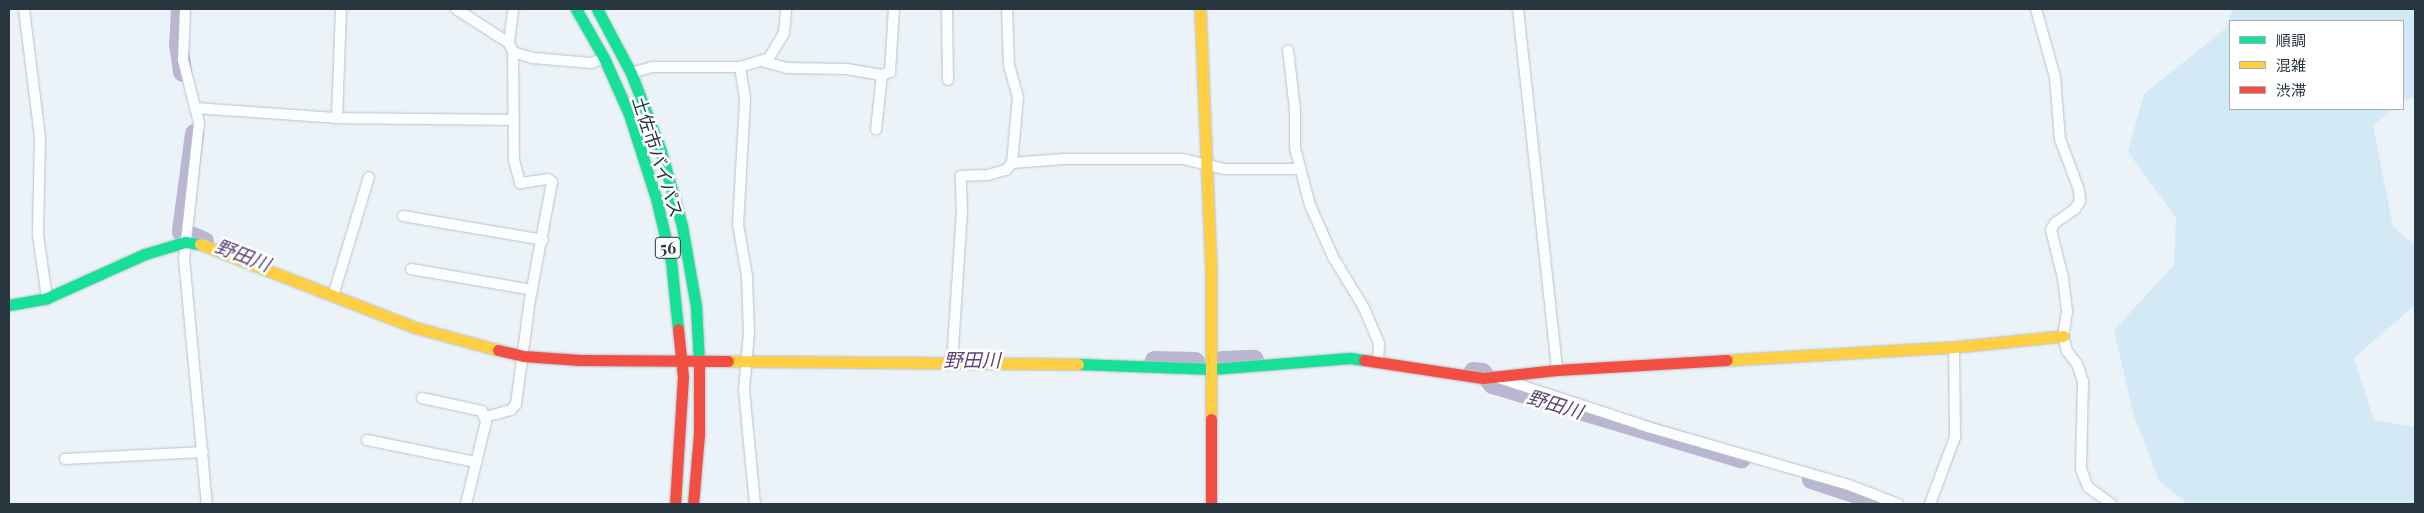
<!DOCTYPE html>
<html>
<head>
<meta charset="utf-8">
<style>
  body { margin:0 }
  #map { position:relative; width:2424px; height:513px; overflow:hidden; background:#ebf3f8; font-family:"Playfair Display","Noto Sans JP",serif }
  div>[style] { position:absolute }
  .green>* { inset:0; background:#d4e9f6 }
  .river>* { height:19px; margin:-9.5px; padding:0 9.5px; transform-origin:9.5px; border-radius:9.5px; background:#bab5d0 }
  .roads { filter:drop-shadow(0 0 1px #b9c3c9) drop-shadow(0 0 1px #b9c3c9) }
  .street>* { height:10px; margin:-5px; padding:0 5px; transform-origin:5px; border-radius:5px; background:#fcfdfe }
  .fast>* { height:11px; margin:-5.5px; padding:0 5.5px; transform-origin:5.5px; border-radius:5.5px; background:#16e098 }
  .slow>* { height:11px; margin:-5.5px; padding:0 5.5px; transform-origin:5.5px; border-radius:5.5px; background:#ffcf43 }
  .jam>* { height:11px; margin:-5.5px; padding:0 5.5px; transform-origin:5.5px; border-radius:5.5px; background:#f24e42 }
  span { translate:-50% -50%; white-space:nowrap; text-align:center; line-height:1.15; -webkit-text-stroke:5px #fff; paint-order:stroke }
  .shield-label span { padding:1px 4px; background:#fff; border:1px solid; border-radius:4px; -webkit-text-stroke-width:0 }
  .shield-label { font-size:16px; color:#28363f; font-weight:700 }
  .street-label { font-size:18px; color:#28363f }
  .water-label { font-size:19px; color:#584679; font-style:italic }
  .frame { position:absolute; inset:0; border:10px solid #28363f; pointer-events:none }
  .legend { position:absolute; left:2229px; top:20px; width:175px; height:90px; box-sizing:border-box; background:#fff; border:1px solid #a9afb2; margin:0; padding:6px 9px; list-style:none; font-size:15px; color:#28363f }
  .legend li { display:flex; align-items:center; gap:10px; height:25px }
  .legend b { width:25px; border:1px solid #a9afb2 }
</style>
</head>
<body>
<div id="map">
  <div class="green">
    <i style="clip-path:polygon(2232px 9px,2415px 9px,2415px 97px,2403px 101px,2403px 21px,2230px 21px,2230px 109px,2393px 109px,2373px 126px,2393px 227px,2415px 245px,2415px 305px,2354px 358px,2374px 420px,2415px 427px,2415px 504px,2188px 504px,2159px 481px,2133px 413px,2114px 330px,2174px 265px,2176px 218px,2128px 152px,2144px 94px,2226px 28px)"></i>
  </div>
  <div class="river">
    <i style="left:180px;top:9px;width:34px;rotate:93deg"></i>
    <i style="left:178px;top:43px;width:29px;rotate:82deg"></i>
    <i style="left:194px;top:133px;width:99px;rotate:97.6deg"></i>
    <i style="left:181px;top:231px;width:25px;rotate:23deg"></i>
    <i style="left:1154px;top:360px;width:41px;rotate:1.4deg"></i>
    <i style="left:1221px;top:360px;width:33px;rotate:-2deg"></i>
    <i style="left:1473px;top:371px;width:9px;rotate:6deg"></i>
    <i style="left:1482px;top:372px;width:16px;rotate:50deg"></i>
    <i style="left:1492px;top:384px;width:260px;rotate:16.6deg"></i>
    <i style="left:1811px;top:479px;width:67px;rotate:18.2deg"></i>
  </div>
  <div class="roads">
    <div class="street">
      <i style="left:24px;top:9px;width:129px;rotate:82.9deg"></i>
      <i style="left:40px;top:137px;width:98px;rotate:91.2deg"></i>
      <i style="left:38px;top:235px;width:64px;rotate:81.9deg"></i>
      <i style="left:185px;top:9px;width:51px;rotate:92.2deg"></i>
      <i style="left:183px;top:60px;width:65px;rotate:75.7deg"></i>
      <i style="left:199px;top:123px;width:136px;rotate:96.3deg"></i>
      <i style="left:184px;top:258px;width:247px;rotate:84.7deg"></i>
      <i style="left:456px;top:9px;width:63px;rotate:32.7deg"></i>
      <i style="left:509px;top:43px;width:10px;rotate:66deg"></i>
      <i style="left:513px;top:52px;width:108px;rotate:89.5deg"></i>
      <i style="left:514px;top:160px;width:24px;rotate:75deg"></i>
      <i style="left:520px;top:183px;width:28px;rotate:-8deg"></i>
      <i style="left:548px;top:179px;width:5px;rotate:37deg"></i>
      <i style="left:552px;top:182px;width:119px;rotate:100.6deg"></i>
      <i style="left:530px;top:299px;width:106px;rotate:97.6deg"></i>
      <i style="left:516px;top:404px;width:8px;rotate:130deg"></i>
      <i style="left:511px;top:410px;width:27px;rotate:165deg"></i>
      <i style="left:947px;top:9px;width:71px;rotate:89.2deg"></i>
      <i style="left:1518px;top:9px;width:363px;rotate:83.8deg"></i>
      <i style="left:2036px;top:9px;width:71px;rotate:74.4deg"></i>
      <i style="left:2055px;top:77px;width:62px;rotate:85.4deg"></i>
      <i style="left:2060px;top:139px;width:54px;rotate:69.6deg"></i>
      <i style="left:2079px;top:190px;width:11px;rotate:85deg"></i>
      <i style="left:2080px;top:201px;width:9px;rotate:122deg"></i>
      <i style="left:2075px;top:209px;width:24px;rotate:145deg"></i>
      <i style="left:2055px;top:223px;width:8px;rotate:120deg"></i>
      <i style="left:2051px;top:230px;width:49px;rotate:76deg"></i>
      <i style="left:2063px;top:278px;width:34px;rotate:83deg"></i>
      <i style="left:2067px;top:312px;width:24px;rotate:99deg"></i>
      <i style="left:2063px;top:336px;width:16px;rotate:75deg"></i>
      <i style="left:2067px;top:351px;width:16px;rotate:52deg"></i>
      <i style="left:2077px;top:364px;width:18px;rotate:71deg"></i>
      <i style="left:2083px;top:381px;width:88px;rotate:91.3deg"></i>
      <i style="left:2081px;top:469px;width:19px;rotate:69deg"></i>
      <i style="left:2088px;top:487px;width:29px;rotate:36deg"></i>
      <i style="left:509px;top:43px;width:34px;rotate:-83deg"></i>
      <i style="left:1288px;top:50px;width:60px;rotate:83.3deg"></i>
      <i style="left:1295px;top:110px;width:38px;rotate:90deg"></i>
      <i style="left:1295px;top:148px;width:59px;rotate:75.3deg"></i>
      <i style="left:1310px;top:205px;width:57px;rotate:66.1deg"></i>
      <i style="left:1333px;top:257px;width:60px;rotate:58.7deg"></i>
      <i style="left:1364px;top:308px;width:38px;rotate:67deg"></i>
      <i style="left:1379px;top:343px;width:19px;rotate:93deg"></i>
      <i style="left:513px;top:52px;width:21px;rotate:17deg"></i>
      <i style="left:533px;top:58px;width:58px;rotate:4.9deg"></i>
      <i style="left:591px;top:63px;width:14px;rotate:-21deg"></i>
      <i style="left:761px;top:61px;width:27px;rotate:15deg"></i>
      <i style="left:787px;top:68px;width:60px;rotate:1deg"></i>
      <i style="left:847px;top:69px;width:36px;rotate:10deg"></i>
      <i style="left:882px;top:75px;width:55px;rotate:96.2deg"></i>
      <i style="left:740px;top:67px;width:33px;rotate:81deg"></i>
      <i style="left:745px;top:100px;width:124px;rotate:93.2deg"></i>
      <i style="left:738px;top:224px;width:53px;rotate:80.2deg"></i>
      <i style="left:747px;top:276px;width:56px;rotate:88deg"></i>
      <i style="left:749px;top:332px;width:58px;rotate:94.9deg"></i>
      <i style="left:744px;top:390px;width:115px;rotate:84.5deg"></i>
      <i style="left:631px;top:73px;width:22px;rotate:-16deg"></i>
      <i style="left:652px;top:67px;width:88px"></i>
      <i style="left:740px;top:67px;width:30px;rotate:-17deg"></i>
      <i style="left:769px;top:58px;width:29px;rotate:-59deg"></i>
      <i style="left:784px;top:33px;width:24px;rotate:-85deg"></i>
      <i style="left:882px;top:75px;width:9px;rotate:-21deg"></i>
      <i style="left:890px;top:72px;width:63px;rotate:-86.4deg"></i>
      <i style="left:197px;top:108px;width:140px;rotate:4.1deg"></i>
      <i style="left:337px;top:118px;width:109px;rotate:-87.9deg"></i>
      <i style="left:337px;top:118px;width:177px;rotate:0.6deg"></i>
      <i style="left:1012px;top:163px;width:52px;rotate:-4.4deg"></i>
      <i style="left:1064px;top:159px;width:119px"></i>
      <i style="left:1183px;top:159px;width:42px;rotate:13.7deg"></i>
      <i style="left:1224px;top:169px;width:76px"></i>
      <i style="left:403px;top:216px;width:142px;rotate:9.7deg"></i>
      <i style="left:411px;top:269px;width:123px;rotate:9.8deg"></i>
      <i style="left:333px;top:296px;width:124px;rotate:-73.2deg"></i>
      <i style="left:952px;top:362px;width:149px;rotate:-86.2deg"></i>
      <i style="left:962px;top:213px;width:37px;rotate:-92deg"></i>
      <i style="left:961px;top:176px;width:27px;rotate:-2deg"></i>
      <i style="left:988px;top:175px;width:19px;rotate:-16deg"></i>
      <i style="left:1006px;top:170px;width:9px;rotate:-49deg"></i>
      <i style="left:1012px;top:163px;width:66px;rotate:-84.8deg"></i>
      <i style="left:1018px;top:97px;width:32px;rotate:-106deg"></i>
      <i style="left:1009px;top:66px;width:57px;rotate:-92deg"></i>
      <i style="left:1499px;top:378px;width:157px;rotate:18.2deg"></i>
      <i style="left:1648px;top:427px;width:209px;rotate:16.1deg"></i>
      <i style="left:1849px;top:485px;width:53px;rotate:21.2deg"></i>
      <i style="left:422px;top:398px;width:61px;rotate:12.2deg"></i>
      <i style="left:482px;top:411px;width:12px;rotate:70deg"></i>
      <i style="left:486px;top:422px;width:84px;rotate:103.7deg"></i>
      <i style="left:367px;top:440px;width:110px;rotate:11.5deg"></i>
      <i style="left:65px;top:459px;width:138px;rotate:-2.9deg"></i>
      <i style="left:1930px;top:504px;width:72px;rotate:-69.5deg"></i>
      <i style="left:1955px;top:437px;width:90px;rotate:-90.6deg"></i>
    </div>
    <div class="fast">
      <i style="left:576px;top:9px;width:56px;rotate:60.3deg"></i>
      <i style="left:604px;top:58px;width:61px;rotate:65.9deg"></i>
      <i style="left:629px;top:114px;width:88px;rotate:72.2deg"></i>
      <i style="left:656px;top:198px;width:65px;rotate:76.6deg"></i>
      <i style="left:671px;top:261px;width:68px;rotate:84.1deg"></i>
      <i style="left:597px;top:9px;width:72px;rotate:62deg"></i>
      <i style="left:631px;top:73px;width:80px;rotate:68.9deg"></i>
      <i style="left:660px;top:148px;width:81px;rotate:74.2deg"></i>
      <i style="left:682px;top:226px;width:81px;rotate:80.1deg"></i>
      <i style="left:696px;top:306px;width:57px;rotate:87deg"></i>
      <i style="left:9px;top:305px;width:39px;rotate:-10deg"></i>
      <i style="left:47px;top:298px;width:107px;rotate:-24.2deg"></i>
      <i style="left:145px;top:254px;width:42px;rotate:-16.7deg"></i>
      <i style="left:185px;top:242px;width:15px;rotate:8deg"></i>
      <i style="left:1078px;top:364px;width:135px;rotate:2.1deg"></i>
      <i style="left:1213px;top:369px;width:137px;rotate:-4.6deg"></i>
      <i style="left:1350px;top:358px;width:14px;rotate:8deg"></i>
    </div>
    <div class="slow">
      <i style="left:1200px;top:9px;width:260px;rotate:87.6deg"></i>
      <i style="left:1211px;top:269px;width:150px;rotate:90deg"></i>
      <i style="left:200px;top:244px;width:233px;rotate:21.2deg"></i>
      <i style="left:417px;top:328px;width:84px;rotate:15.2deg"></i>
      <i style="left:1727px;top:360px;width:227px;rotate:-3.3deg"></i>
      <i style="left:1954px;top:347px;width:110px;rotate:-5.8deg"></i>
      <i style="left:728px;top:361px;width:350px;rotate:0.5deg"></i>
    </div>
    <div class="jam">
      <i style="left:498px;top:350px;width:26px;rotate:13deg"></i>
      <i style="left:523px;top:356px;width:57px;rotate:4deg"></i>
      <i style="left:580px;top:360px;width:148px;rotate:0.4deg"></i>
      <i style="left:1364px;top:360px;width:120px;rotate:8.6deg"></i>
      <i style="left:1483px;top:378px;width:74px;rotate:-6.2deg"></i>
      <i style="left:1557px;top:370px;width:170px;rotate:-3.4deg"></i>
      <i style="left:1211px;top:419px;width:85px;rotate:90deg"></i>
      <i style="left:675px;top:504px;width:127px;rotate:-86.4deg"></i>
      <i style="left:683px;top:377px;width:48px;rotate:-95.9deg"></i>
      <i style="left:693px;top:504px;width:70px;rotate:-85.1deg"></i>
      <i style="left:699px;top:434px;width:71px;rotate:-90deg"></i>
    </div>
  </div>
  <div class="shield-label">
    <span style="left:668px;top:248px">56</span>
  </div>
  <div class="street-label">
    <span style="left:658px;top:157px;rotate:72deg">土佐市バイパス</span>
  </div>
  <div class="water-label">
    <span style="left:243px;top:255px;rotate:21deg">野田川</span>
    <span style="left:972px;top:360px">野田川</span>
    <span style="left:1555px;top:404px;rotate:17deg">野田川</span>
  </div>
  <div class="frame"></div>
  <ul class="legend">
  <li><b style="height:6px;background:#16e098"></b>順調</li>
  <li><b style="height:6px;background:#ffcf43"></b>混雑</li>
  <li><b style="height:6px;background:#f24e42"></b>渋滞</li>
  </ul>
</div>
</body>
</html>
